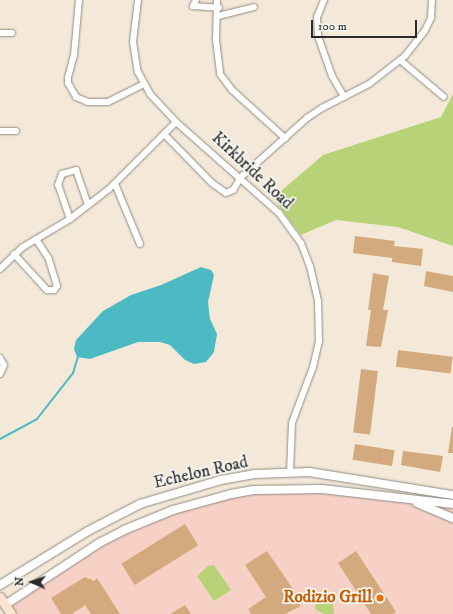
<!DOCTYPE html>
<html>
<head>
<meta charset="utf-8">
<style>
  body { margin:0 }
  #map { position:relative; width:453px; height:614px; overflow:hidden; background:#f4e9d8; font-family:"IM FELL DW Pica",serif }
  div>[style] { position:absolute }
  .built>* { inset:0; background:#f7d1c6 }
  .green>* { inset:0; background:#b8d278 }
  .water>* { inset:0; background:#4bbac2 }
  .stream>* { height:2px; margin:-1px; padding:0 1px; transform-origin:1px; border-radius:1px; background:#4bbac2 }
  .building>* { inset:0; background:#d3a97e; transform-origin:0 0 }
  .roads { filter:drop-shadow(0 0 1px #908a82) drop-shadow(0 0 1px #908a82) }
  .minor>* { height:6px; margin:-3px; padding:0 3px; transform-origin:3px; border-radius:3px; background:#fff }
  .tertiary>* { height:8px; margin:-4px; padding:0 4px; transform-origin:4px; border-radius:4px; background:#fff }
  .secondary>* { height:9px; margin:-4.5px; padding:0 4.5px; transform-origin:4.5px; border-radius:4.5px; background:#fde4d1 }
  .dots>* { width:11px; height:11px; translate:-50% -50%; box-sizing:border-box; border:2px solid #f6f6f2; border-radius:50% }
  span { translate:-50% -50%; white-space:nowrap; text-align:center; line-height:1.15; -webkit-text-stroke:3.5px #f6f6f2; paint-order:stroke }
  .street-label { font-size:17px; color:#2b2b2b }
  .food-label { font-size:17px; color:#c56008; font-weight:700 }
  .right { translate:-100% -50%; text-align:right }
  .north { position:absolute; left:12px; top:562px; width:40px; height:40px; -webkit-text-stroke:3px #f6f6f2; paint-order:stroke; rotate:272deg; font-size:11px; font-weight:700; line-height:16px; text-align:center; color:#2b2b2b }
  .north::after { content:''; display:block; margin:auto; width:14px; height:18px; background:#2b2b2b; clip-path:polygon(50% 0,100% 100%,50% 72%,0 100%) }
  .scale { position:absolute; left:311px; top:20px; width:106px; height:18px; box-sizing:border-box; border:2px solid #2b2b2b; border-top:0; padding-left:5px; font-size:12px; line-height:14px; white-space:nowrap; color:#2b2b2b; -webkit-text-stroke:3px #f6f6f2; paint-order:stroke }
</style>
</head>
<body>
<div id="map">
  <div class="built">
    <i style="clip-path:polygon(294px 488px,453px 504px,453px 614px,11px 614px,5px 605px,124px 530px,231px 494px)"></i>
  </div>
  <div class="green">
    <i style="clip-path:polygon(453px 94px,453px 246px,398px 227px,336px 220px,301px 235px,273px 198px,323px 155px,441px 117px)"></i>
    <i style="clip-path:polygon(214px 565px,231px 590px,214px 601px,197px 576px,208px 566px)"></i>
    <i style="clip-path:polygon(324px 595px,333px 600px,334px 614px,324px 614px,315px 609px,315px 601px)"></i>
  </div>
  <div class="water">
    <i style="clip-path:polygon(201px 267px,211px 270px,214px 275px,208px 302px,210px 319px,217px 334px,214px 352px,206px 362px,194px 364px,185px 360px,170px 345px,160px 342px,138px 342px,90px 359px,77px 357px,74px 349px,76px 340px,103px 311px,131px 295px,161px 285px)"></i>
  </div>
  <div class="stream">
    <i style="left:0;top:439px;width:42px;rotate:-28.4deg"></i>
    <i style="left:37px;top:419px;width:58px;rotate:-52deg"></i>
    <i style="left:73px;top:373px;width:17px;rotate:-73deg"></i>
  </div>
  <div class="building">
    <i style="clip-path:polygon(355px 236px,395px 241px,394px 246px,423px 249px,421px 266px,392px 262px,392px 258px,353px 253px)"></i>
    <i style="clip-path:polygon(426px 271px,453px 276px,453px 292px,424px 286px)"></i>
    <i style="clip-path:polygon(373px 273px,389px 276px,383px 310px,388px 310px,381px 347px,366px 346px,371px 310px,368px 310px)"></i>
    <i style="left:398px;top:350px;width:55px;height:17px;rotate:7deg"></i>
    <i style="left:361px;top:369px;width:17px;height:64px;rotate:7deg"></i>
    <i style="clip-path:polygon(452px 427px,453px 427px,453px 453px,448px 453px)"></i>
    <i style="left:355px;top:444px;width:40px;height:16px;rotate:9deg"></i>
    <i style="clip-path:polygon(403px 451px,443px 456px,440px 472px,401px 465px)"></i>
    <i style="left:185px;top:524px;width:25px;height:75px;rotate:58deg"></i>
    <i style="clip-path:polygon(267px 551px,302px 602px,299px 607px,285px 614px,251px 614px,248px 609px,266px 597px,245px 565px)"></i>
    <i style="clip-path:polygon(356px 551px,396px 612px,393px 614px,371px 614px,338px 563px)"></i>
    <i style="clip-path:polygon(85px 577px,94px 581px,97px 578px,120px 614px,91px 614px,85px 605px,72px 614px,61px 614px,51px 598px)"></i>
    <i style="clip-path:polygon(185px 605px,191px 614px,170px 614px)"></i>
  </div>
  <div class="roads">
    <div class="minor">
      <i style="left:79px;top:0;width:55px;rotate:95.2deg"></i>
      <i style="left:74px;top:55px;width:23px;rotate:105deg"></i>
      <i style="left:68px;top:77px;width:6px;rotate:90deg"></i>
      <i style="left:68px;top:83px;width:16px;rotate:60deg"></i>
      <i style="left:76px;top:97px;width:13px;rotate:23deg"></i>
      <i style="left:88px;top:102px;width:20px"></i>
      <i style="left:108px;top:102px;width:40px;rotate:-26.6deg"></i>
      <i style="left:138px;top:0;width:42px;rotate:96.8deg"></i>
      <i style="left:133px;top:42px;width:30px;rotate:81deg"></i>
      <i style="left:138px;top:72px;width:25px;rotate:61deg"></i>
      <i style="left:150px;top:94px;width:38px;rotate:47deg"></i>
      <i style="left:176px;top:122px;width:137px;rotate:41.5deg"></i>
      <i style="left:279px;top:213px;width:37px;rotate:54deg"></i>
      <i style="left:301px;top:243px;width:25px;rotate:69deg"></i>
      <i style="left:310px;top:266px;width:36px;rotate:77deg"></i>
      <i style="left:318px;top:301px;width:40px;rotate:88.6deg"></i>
      <i style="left:319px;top:341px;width:27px;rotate:103deg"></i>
      <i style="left:313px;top:367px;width:60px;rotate:110.6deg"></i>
      <i style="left:292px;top:423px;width:49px;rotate:92.3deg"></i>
      <i style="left:196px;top:0;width:7px;rotate:117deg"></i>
      <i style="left:193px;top:6px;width:26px;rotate:4deg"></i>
      <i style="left:217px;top:0;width:40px;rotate:91.4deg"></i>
      <i style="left:216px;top:40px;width:34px;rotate:83deg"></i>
      <i style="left:220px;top:74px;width:20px;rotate:53deg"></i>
      <i style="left:232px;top:90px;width:72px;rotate:42.2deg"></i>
      <i style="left:324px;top:0;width:18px;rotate:112deg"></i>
      <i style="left:317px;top:17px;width:19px;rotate:87deg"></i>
      <i style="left:318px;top:36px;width:42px;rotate:70.7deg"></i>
      <i style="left:332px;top:76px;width:24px;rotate:60deg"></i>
      <i style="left:218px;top:16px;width:37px;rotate:-14deg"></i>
      <i style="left:0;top:33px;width:12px"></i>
      <i style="left:400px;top:60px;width:57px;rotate:40.1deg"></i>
      <i style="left:0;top:131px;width:16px"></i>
      <i style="left:164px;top:134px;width:69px;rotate:45.6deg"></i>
      <i style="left:212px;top:183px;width:17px;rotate:36deg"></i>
      <i style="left:226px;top:193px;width:8px;rotate:-23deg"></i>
      <i style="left:233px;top:190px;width:15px;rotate:-58deg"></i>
      <i style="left:241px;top:177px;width:89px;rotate:-41.8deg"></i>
      <i style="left:307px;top:118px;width:18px;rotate:-34deg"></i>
      <i style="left:322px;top:108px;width:53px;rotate:-27.1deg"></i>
      <i style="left:369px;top:84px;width:46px;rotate:-37.9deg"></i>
      <i style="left:405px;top:56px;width:31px;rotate:-52deg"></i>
      <i style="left:424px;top:32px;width:16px;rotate:-63deg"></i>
      <i style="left:431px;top:18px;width:18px;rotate:-87deg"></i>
      <i style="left:115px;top:184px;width:65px;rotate:67.4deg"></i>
      <i style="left:70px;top:219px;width:36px;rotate:-109deg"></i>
      <i style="left:58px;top:185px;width:12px;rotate:-70deg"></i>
      <i style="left:62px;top:174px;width:15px;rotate:-16deg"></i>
      <i style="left:76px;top:170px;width:37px;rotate:71deg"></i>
      <i style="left:14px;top:254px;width:49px;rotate:47.5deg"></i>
      <i style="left:47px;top:290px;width:7px"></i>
      <i style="left:54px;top:290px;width:5px;rotate:-53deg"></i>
      <i style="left:57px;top:286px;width:28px;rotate:-107deg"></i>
      <i style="left:49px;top:259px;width:24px;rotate:-123deg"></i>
      <i style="left:0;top:269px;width:32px;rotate:-44deg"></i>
      <i style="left:23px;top:247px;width:55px;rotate:-30.8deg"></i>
      <i style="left:70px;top:219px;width:49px;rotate:-37.6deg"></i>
      <i style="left:109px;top:189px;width:95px;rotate:-45deg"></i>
      <i style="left:0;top:358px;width:8px;rotate:60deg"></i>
      <i style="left:4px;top:365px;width:10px;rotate:114deg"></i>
    </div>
    <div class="tertiary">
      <i style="left:417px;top:503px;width:39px;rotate:23deg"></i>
      <i style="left:0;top:585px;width:103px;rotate:-31.5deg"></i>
      <i style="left:88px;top:531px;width:59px;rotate:-27.4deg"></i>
      <i style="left:140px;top:504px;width:84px;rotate:-16.5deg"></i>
      <i style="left:221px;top:480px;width:35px;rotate:-10deg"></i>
      <i style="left:255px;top:474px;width:54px;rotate:-2.1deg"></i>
      <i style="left:309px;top:472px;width:146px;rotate:9.1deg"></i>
      <i style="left:5px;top:605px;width:113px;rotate:-33.4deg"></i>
      <i style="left:99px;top:543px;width:28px;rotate:-27deg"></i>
      <i style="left:124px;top:530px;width:53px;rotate:-22.2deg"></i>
      <i style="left:173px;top:510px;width:60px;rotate:-15.4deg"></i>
      <i style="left:231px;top:494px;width:23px;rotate:-10deg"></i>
      <i style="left:254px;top:490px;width:68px;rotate:-0.8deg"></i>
      <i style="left:322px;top:489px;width:132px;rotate:6.5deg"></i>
    </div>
    <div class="secondary">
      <i style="left:0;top:597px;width:20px;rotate:57deg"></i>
    </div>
  </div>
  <div class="dots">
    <i style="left:380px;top:598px;background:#e8710a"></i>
  </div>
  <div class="street-label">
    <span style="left:252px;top:171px;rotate:43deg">Kirkbride Road</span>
    <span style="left:201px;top:473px;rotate:-13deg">Echelon Road</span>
  </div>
  <div class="food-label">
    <span class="right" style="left:372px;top:598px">Rodizio Grill</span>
  </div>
  <div class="north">N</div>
  <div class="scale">100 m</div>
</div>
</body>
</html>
